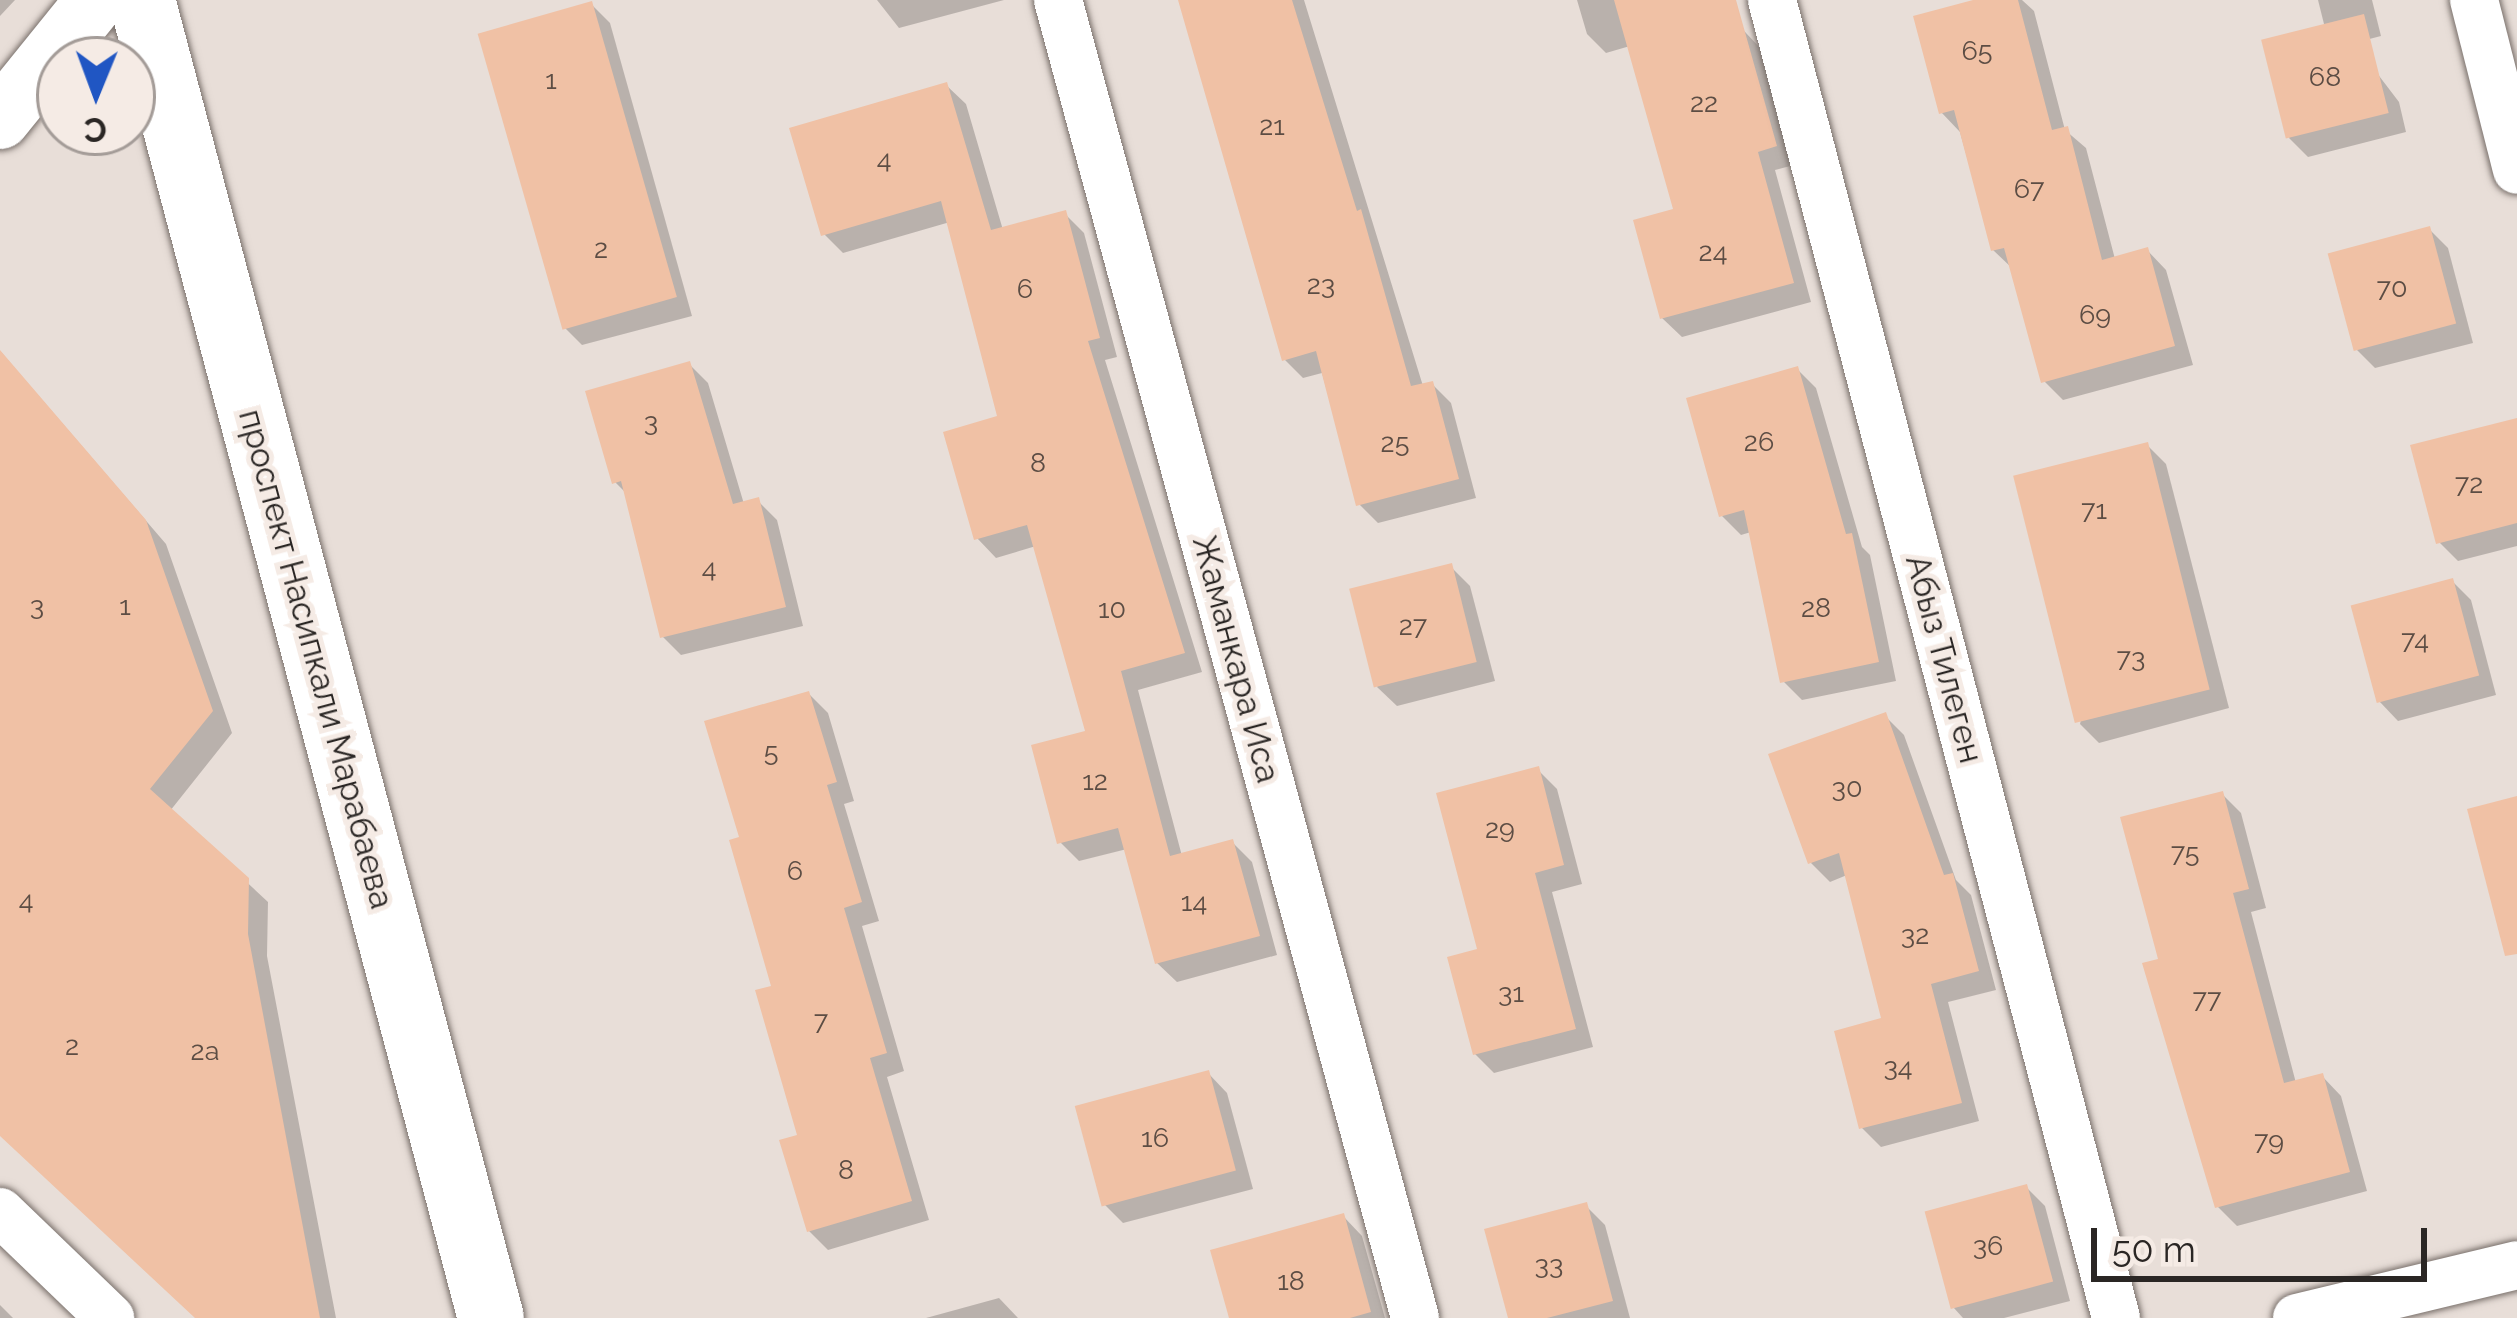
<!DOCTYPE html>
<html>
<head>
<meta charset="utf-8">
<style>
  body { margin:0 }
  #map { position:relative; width:2517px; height:1318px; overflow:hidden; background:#e8ded8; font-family:Raleway,sans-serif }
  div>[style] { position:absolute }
  .shadow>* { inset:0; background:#0003 }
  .building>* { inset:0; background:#f0c1a5; transform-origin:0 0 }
  .roads { filter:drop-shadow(0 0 3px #79706b) drop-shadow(0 0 3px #79706b) }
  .minor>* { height:48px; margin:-24px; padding:0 24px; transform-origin:24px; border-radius:24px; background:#fff }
  .tertiary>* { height:60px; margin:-30px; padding:0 30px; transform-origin:30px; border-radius:30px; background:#fff }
  .secondary>* { height:66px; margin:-33px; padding:0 33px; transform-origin:33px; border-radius:33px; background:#fff }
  span { translate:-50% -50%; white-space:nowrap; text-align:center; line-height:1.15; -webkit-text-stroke:10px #f5ebe5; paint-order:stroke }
  .number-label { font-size:27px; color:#5c4d44 }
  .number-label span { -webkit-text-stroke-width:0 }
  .street-label { font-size:33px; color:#2a2624 }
  .north { position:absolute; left:36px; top:36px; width:120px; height:120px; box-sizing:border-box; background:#f5ebe5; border:3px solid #a49c98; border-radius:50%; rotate:181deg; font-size:33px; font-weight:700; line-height:48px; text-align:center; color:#2a2624 }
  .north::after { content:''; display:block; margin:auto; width:42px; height:54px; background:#2056c3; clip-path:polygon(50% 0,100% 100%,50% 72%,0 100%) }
  .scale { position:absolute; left:2091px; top:1228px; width:336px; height:54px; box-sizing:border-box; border:6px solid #2a2624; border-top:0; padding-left:15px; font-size:36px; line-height:42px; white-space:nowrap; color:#2a2624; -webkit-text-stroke:9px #f5ebe5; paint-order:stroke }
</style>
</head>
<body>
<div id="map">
  <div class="shadow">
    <i style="clip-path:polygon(0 0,15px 0,0 16px)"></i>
    <i style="clip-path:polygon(877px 0,1004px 0,899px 28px)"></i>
    <i style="clip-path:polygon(1180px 0,1304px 0,1423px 386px,1432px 384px,1451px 403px,1476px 498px,1378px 523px,1359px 504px,1322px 373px,1303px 378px,1284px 359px)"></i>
    <i style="clip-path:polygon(1577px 0,1715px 0,1762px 50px,1794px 165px,1775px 170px,1811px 302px,1682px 337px,1662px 318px,1676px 211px,1630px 46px,1606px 53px,1587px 34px)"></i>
    <i style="clip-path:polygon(1985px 0,2022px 0,2034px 11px,2065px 130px,2086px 148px,2115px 259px,2147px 250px,2166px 270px,2193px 365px,2063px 400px,2044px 381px,2013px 269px,1993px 250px,1960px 132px,1941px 112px)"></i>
    <i style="clip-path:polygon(2318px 0,2372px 0,2381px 36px,2354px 43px,2399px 102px,2406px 132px,2308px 157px,2289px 138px,2325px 28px)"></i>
    <i style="clip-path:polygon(591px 4px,610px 23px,692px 316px,582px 345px,563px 326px)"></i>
    <i style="clip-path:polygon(946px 85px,966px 104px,1003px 230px,1065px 214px,1084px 233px,1117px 357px,1105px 360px,1202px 672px,1138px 690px,1182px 856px,1233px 843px,1252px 862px,1277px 955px,1177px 982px,1157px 963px,1127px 849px,1079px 861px,1060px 842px,1088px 733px,1036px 546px,996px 558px,977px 538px,1001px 418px,950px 222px,843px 253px,824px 234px)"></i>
    <i style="clip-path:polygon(2429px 229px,2448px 248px,2473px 343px,2375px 368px,2356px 349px)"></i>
    <i style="clip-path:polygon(0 351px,166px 544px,232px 733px,170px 811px,268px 902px,267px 956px,336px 1318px,197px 1318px,0 1134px)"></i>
    <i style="clip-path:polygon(689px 364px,708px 383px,744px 504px,758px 501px,777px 520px,803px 626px,681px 655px,662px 636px,628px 495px,615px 482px)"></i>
    <i style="clip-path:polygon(1797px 369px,1816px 388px,1862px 547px,1870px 555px,1896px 681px,1802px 700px,1783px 681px,1751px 532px,1741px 535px,1722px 516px)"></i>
    <i style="clip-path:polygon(2517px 427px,2517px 546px,2458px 561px,2439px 542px)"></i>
    <i style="clip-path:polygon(2147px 445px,2166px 464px,2229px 708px,2099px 743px,2080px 724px)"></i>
    <i style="clip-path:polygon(1451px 567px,1470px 586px,1495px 681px,1397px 706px,1377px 687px)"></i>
    <i style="clip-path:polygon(2452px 581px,2471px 600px,2496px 695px,2398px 721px,2379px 701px)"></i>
    <i style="clip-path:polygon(809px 694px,828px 713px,854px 801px,844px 804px,879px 921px,862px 926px,904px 1071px,887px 1077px,929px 1220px,828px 1250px,809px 1231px,801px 1137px,743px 839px)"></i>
    <i style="clip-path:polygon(1885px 716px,1904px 735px,1956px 880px,1971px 895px,1996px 990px,1948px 1002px,1979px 1121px,1881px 1147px,1862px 1128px,1885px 1021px,1847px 875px,1830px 882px,1811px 863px)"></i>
    <i style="clip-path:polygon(1538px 770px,1557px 789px,1582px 884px,1552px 892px,1593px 1047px,1494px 1073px,1475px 1054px,1480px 951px)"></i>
    <i style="clip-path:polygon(2222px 794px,2241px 813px,2266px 908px,2251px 912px,2296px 1083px,2322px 1076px,2341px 1096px,2367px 1191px,2237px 1226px,2218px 1207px,2161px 961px)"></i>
    <i style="clip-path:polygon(1208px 1073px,1227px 1093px,1253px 1189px,1123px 1223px,1104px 1204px)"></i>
    <i style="clip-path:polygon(2026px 1187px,2045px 1206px,2070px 1301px,2004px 1318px,1963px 1318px,1953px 1307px)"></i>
    <i style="clip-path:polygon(1586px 1206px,1605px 1225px,1630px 1318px,1511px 1318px)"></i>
    <i style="clip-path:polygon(1343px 1216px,1362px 1236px,1385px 1318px,1232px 1318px)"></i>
    <i style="clip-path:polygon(999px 1298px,1018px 1318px,926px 1318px)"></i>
    <i style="clip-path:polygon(0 1305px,13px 1318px,0 1318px)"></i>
  </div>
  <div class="building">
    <i style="clip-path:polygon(1178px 0,1292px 0,1357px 211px,1361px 209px,1411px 386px,1433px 381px,1459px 479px,1356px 506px,1316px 351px,1282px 361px)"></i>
    <i style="clip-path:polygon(1614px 0,1736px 0,1777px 146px,1758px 152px,1794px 283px,1660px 319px,1633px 220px,1673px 209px)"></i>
    <i style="clip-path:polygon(1973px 0,2018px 0,2052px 130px,2068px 126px,2102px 260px,2148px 247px,2175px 346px,2041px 383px,2004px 248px,1991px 251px,1954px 110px,1939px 114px,1913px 16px)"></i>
    <i style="left:592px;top:1px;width:308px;height:119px;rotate:74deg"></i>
    <i style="left:2364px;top:14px;width:102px;height:106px;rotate:76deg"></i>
    <i style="clip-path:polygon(947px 82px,991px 230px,1066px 210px,1100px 338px,1088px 341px,1185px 653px,1121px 671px,1170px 856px,1233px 839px,1260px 936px,1155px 964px,1118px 828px,1057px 844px,1031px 745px,1085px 731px,1027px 525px,974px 540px,943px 432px,997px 416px,941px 201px,821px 236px,789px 128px)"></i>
    <i style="left:2430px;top:226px;width:101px;height:106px;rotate:75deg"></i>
    <i style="clip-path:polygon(0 350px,146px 520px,213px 711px,150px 789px,249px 878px,248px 934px,320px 1318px,195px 1318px,0 1136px)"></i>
    <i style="clip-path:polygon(690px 361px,733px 504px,759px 497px,786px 607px,660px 638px,621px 481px,612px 484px,585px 391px)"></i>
    <i style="clip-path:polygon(1798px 366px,1846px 534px,1852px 533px,1879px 662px,1780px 683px,1744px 510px,1719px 517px,1686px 398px)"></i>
    <i style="clip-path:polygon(2517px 418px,2517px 523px,2436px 544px,2410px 445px)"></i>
    <i style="left:2148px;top:442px;width:255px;height:139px;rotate:76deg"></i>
    <i style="left:1452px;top:563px;width:102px;height:106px;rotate:76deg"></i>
    <i style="left:2453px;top:578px;width:101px;height:106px;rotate:75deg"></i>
    <i style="clip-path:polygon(809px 691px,837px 782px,827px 785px,862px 902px,844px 908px,887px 1053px,870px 1058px,912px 1201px,807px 1232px,779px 1140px,797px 1135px,755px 990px,771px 986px,729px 840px,739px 837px,704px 721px)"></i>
    <i style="clip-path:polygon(1886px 712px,1944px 875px,1953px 873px,1979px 971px,1931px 984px,1962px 1103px,1859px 1129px,1834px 1031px,1881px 1018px,1839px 853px,1808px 864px,1768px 754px)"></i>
    <i style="clip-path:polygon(1539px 766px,1564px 865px,1535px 873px,1576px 1029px,1473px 1055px,1447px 957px,1477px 949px,1436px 793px)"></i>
    <i style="clip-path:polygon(2223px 791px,2249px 889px,2233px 893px,2284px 1083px,2323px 1073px,2350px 1172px,2215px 1208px,2142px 963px,2158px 959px,2120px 817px)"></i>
    <i style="clip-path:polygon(2517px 796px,2517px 954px,2505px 956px,2467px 809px)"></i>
    <i style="left:1209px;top:1070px;width:104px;height:139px;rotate:75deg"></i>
    <i style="left:2027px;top:1184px;width:101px;height:106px;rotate:75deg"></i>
    <i style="clip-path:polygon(1587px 1202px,1613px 1301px,1547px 1318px,1508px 1318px,1484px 1229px)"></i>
    <i style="clip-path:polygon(1344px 1213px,1371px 1312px,1350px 1318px,1229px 1318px,1210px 1250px)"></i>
  </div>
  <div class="roads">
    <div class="minor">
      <i style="left:1058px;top:0;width:1365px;rotate:74.84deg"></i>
      <i style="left:1772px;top:0;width:1362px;rotate:75.37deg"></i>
      <i style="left:2474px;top:0;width:175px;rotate:75.8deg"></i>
      <i style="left:0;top:1212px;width:153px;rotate:43.9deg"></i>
      <i style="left:2297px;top:1318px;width:226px;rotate:-13.5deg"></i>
    </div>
    <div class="tertiary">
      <i style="left:0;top:119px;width:153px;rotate:-51.1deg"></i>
    </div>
    <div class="secondary">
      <i style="left:142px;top:0;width:1363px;rotate:75.17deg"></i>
    </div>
  </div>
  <div class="number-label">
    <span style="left:1977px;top:51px">65</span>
    <span style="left:2325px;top:77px">68</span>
    <span style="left:551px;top:80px">1</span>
    <span style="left:1704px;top:103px">22</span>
    <span style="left:1272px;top:126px">21</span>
    <span style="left:884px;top:159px">4</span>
    <span style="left:2029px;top:189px">67</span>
    <span style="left:601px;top:249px">2</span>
    <span style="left:1713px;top:252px">24</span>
    <span style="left:1321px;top:285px">23</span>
    <span style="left:2392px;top:288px">70</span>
    <span style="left:1025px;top:289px">6</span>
    <span style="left:2095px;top:315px">69</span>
    <span style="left:651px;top:422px">3</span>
    <span style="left:1759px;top:442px">26</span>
    <span style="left:1395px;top:443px">25</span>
    <span style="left:1038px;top:463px">8</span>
    <span style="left:2469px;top:484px">72</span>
    <span style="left:2094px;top:510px">71</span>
    <span style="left:709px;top:568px">4</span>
    <span style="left:37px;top:606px">3</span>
    <span style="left:125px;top:606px">1</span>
    <span style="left:1816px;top:608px">28</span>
    <span style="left:1112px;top:609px">10</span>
    <span style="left:1413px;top:626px">27</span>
    <span style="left:2415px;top:640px">74</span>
    <span style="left:2131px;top:658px">73</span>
    <span style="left:771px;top:752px">5</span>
    <span style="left:1095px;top:781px">12</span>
    <span style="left:1847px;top:788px">30</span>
    <span style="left:1500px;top:829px">29</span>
    <span style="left:2185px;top:853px">75</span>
    <span style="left:795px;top:871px">6</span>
    <span style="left:26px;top:900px">4</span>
    <span style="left:1194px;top:902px">14</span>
    <span style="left:1915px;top:935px">32</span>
    <span style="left:1511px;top:993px">31</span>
    <span style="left:2207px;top:999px">77</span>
    <span style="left:821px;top:1021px">7</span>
    <span style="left:72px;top:1046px">2</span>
    <span style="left:205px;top:1051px">2а</span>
    <span style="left:1898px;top:1067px">34</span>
    <span style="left:1155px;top:1138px">16</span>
    <span style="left:2269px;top:1141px">79</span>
    <span style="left:846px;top:1170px">8</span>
    <span style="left:1988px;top:1246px">36</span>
    <span style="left:1549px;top:1265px">33</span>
    <span style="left:1291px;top:1281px">18</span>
  </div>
  <div class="street-label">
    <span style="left:316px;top:659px;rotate:75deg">проспект Насипкали Марабаева</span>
    <span style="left:1236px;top:659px;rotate:75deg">Жаманкара Иса</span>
    <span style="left:1944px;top:659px;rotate:75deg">Абыз Тилеген</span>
  </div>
  <div class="north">С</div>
  <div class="scale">50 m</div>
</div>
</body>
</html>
